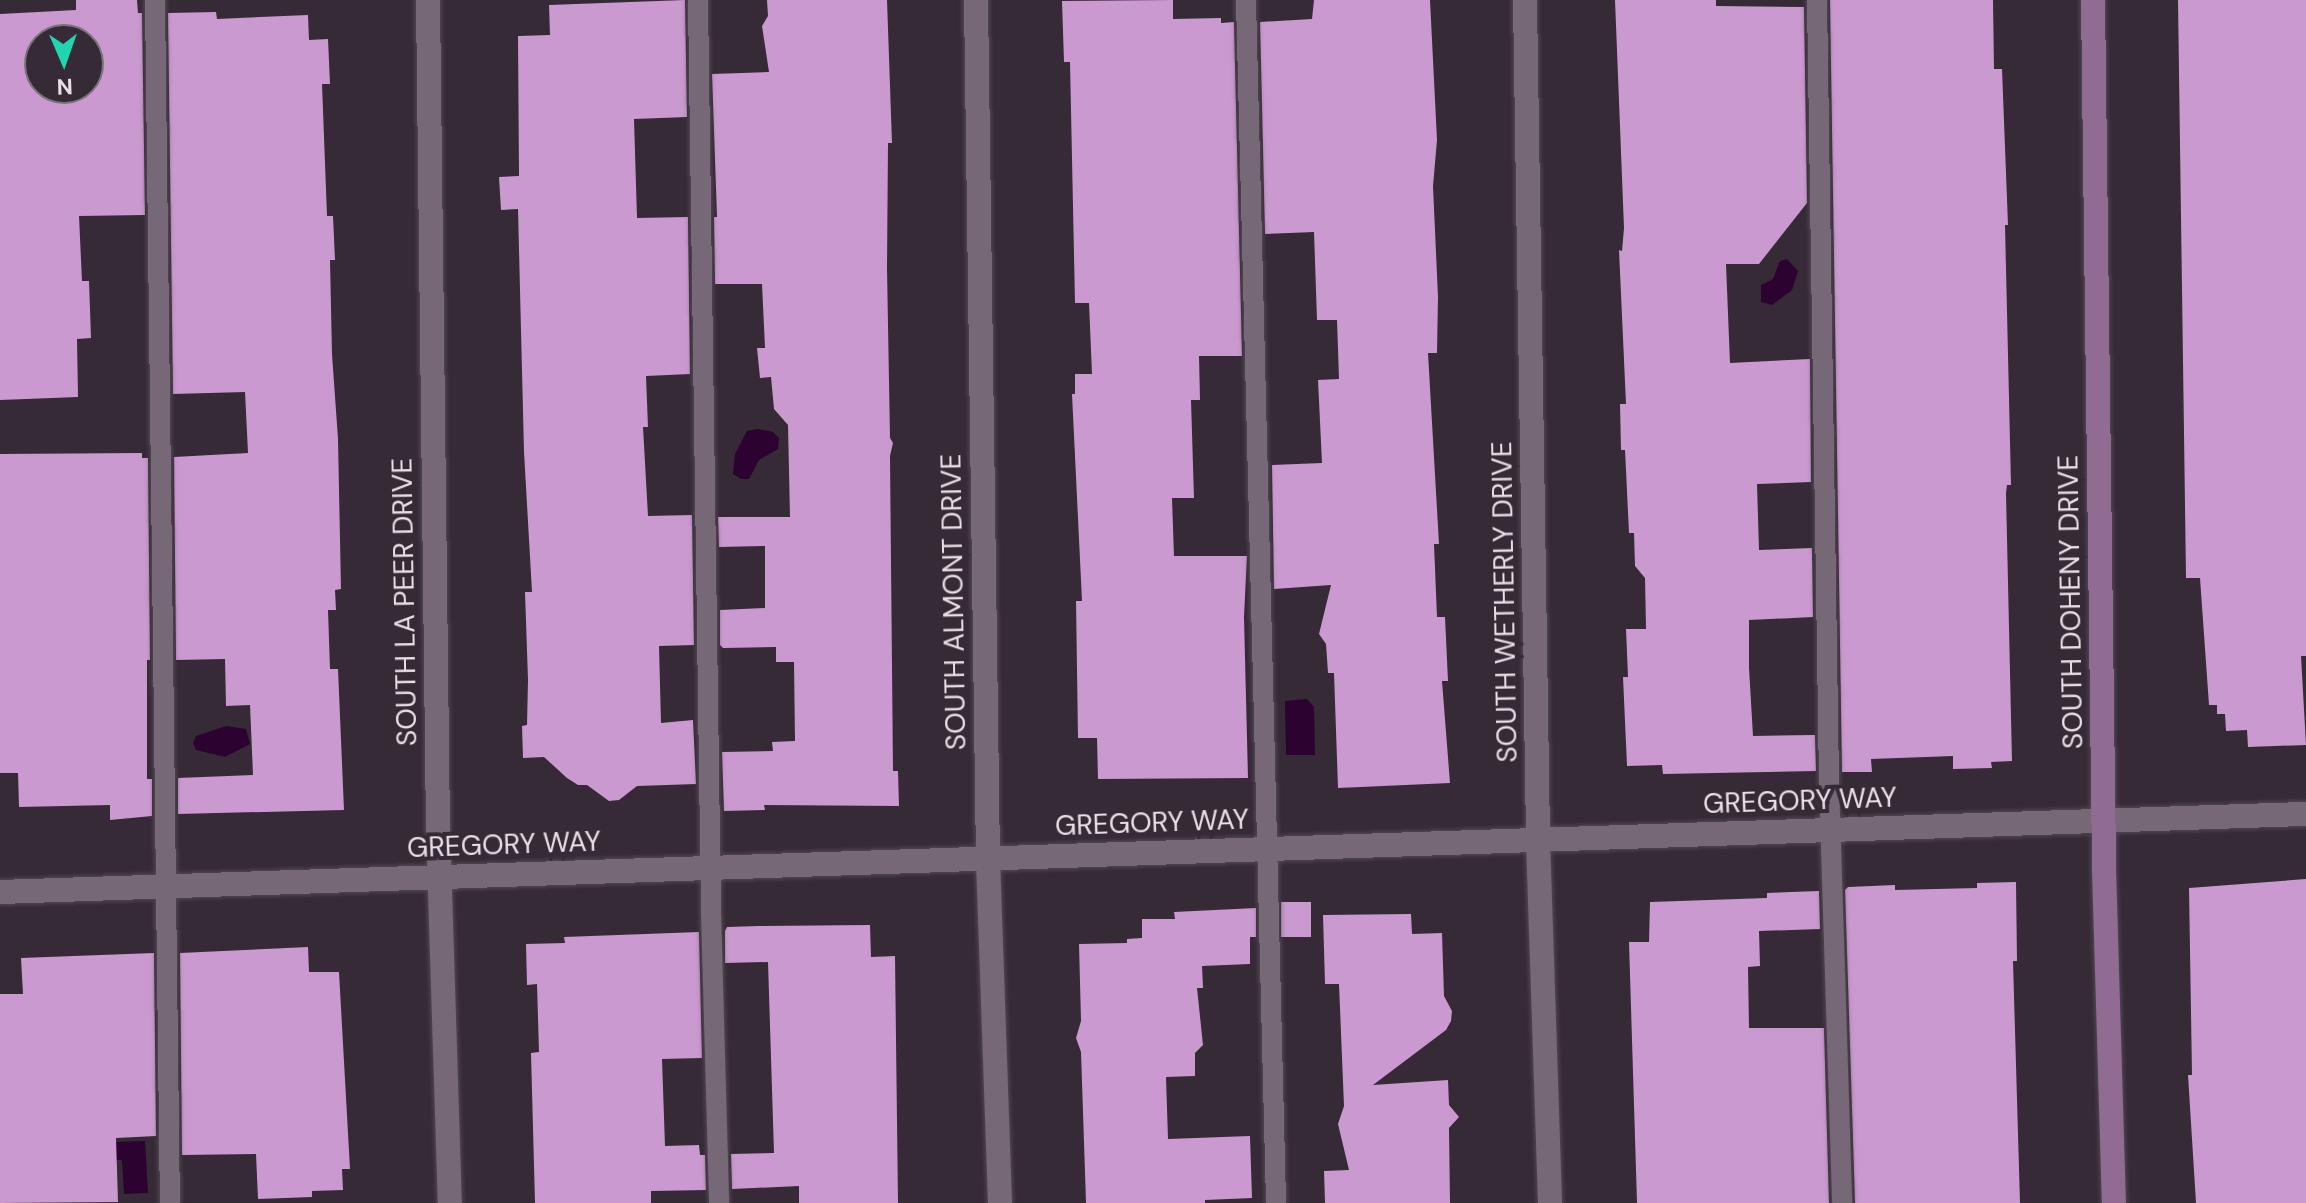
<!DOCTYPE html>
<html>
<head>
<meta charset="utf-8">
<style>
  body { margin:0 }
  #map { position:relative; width:2306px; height:1203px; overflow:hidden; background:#362a37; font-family:"DM Sans",sans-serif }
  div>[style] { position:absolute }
  .water>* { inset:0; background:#2b0230 }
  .building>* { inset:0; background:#ca99cf; transform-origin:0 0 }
  .roads { filter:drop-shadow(0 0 2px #514852) drop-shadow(0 0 2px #514852) }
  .lane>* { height:20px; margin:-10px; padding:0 10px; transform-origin:10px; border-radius:10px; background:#766877 }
  .street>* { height:24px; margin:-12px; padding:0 12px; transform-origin:12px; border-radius:12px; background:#766877 }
  .secondary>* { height:24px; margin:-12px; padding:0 12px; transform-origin:12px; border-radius:12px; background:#906c93 }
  span { translate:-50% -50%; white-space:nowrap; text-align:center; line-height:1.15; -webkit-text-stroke:8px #362a37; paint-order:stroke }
  .street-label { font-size:28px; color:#e6dfe7 }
  .north { position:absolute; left:24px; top:24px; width:80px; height:80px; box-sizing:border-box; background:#362a37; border:2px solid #7c727d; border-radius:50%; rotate:178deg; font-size:22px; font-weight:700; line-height:32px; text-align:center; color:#e6dfe7 }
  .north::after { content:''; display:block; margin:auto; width:28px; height:36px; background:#21d5af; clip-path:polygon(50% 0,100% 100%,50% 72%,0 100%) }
</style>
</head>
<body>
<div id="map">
  <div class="water">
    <i style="clip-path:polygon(1787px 259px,1798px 271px,1792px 290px,1772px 305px,1761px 302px,1761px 285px,1773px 279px,1780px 261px)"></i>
    <i style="clip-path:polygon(758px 429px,773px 432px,779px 438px,778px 449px,759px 460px,749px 479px,741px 479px,733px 474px,735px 454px,747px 431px)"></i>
    <i style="clip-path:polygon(1307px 699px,1314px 707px,1315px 755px,1286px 755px,1285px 701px)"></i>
    <i style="clip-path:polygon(226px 726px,246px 729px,250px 744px,225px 757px,196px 750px,193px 743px,196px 736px)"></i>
    <i style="clip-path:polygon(145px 1141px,148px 1193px,124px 1194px,122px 1160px,112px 1160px,111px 1142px)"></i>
  </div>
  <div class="building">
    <i style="clip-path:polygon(evenodd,76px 0,137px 0,138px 13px,142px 13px,145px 215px,79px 216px,82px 281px,89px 281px,91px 338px,77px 339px,78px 397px,0 400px,0 14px,76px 10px,76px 0,40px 40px,88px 40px,88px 88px,40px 88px,40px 40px)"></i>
    <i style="clip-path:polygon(685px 0,687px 117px,634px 119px,637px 218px,688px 217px,690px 374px,646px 376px,648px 427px,643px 427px,648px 516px,692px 515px,694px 645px,659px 646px,661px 723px,693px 720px,696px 784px,637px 786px,619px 800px,609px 801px,587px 785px,578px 785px,567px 778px,544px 757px,523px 758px,522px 726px,527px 725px,528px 680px,525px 592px,532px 592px,524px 452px,518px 209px,501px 210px,499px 177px,519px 176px,518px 36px,550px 35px,549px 5px)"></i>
    <i style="clip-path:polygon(767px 0,887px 0,892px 143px,888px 143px,887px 268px,890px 438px,893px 443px,890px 456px,893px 771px,898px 771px,899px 806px,764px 805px,765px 810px,724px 811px,722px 752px,773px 751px,772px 742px,795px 741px,794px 662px,776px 662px,776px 647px,723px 648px,720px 645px,720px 610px,765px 608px,765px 546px,719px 547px,718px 517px,790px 517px,788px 425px,774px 409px,771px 377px,760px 378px,757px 348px,765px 348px,762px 284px,715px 284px,714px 217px,717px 217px,712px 74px,769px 72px,762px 26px,768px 16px)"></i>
    <i style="clip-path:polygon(1173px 0,1173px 19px,1221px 18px,1221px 23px,1234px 22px,1242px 356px,1199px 356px,1200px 400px,1191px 400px,1194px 498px,1172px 498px,1174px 556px,1247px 556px,1244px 617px,1248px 778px,1098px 779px,1097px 738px,1078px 738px,1076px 601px,1082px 601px,1072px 394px,1075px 394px,1075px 374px,1092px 374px,1089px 303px,1075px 303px,1070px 62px,1064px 62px,1062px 1px)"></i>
    <i style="clip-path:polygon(1314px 0,1430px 0,1437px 140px,1433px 186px,1438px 297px,1437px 353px,1428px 353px,1439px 544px,1434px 544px,1437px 617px,1445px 617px,1448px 681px,1442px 681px,1450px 783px,1338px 788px,1334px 673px,1328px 673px,1326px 644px,1319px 634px,1331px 585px,1274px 589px,1272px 465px,1322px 463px,1318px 380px,1339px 379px,1337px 320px,1317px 320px,1314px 232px,1265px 234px,1260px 22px,1312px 19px)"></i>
    <i style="clip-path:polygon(1615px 0,1716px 0,1716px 6px,1804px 7px,1807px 203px,1759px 264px,1726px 264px,1730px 363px,1810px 359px,1811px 482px,1757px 484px,1759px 550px,1812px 548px,1813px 617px,1749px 620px,1749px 668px,1753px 736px,1815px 735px,1816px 771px,1663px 774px,1662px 765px,1627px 766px,1623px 677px,1628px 677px,1626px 629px,1646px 629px,1645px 578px,1635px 566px,1634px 533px,1629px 533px,1625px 450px,1621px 450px,1620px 404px,1626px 404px,1619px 250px,1622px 251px,1624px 228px)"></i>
    <i style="clip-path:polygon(1830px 0,1993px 0,1994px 69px,2002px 69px,2008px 225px,2005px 225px,2011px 485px,2007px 485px,2006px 493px,2012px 761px,1991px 762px,1992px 768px,1953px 769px,1953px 756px,1871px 759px,1872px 772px,1842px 772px)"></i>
    <i style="clip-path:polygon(2178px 0,2306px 0,2306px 656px,2301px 656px,2306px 745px,2248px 747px,2247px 730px,2226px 731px,2225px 714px,2217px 714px,2217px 705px,2209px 705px,2200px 578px,2186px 578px)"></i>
    <i style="clip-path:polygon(216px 12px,217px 19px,308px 15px,309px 40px,328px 39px,330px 84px,322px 84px,327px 216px,333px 216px,335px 260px,330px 260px,332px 354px,338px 439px,341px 589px,335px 590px,336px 610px,328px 610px,330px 669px,338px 669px,344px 810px,178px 814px,178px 778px,253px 775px,250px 705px,226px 706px,225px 659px,176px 660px,174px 457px,248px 453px,245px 392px,173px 394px,168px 13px)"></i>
    <i style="clip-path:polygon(142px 453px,142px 458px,148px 458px,150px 660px,147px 660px,147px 779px,152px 779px,152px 816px,110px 820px,110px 805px,19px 807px,18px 773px,0 773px,0 454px)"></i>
    <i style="clip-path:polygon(2306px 879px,2306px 1203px,2196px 1203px,2188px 1075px,2192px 1075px,2189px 888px)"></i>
    <i style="clip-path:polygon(2016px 882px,2017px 961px,2013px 961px,2020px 1203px,1855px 1203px,1845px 890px,1848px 887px,1895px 885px,1895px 890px,1977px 888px,1977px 883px)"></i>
    <i style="clip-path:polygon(1819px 891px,1820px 929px,1759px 931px,1760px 966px,1748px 967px,1749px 1028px,1824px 1028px,1829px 1203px,1637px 1203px,1629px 942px,1649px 942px,1650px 902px,1767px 898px,1767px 893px)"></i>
    <i style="left:1281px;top:902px;width:30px;height:35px"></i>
    <i style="clip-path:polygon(1256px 908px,1256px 937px,1250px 937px,1250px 964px,1202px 966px,1203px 988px,1197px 988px,1203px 1045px,1195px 1053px,1195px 1076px,1166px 1077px,1168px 1139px,1250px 1136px,1252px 1198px,1205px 1200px,1205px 1203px,1086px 1203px,1081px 1052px,1076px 1038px,1081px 1021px,1079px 944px,1127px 943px,1127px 939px,1142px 938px,1142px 919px,1175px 919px,1174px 912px)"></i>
    <i style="clip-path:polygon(1411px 914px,1412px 934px,1442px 933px,1444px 996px,1452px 1011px,1451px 1021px,1446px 1030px,1373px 1085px,1448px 1080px,1449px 1105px,1459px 1117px,1449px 1128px,1450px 1203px,1325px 1203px,1324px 1171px,1349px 1170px,1338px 1124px,1344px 1106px,1339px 984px,1325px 984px,1323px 915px)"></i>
    <i style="clip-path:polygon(870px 925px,871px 957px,895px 956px,898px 1203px,799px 1203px,799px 1186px,732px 1189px,731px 1154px,774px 1153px,768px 962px,725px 963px,725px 931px,727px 927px,759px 926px)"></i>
    <i style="clip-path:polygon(699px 932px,702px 1058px,662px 1059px,665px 1146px,699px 1145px,700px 1155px,705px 1155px,706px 1190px,651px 1191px,651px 1203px,535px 1203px,531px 1053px,539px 1052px,537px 984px,527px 985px,526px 944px,565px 943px,564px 937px)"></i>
    <i style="clip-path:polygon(308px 947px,309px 972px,339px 972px,350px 1169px,342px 1169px,343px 1190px,312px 1191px,312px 1197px,258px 1199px,256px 1154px,182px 1155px,180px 953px)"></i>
    <i style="clip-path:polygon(154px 953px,156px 1136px,116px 1138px,118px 1202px,0 1203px,0 994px,23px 994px,21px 958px)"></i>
  </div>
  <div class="roads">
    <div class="lane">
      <i style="left:155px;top:0;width:1203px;rotate:89.29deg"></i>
      <i style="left:698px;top:0;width:912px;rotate:89.18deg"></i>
      <i style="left:711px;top:912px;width:291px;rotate:88.4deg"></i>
      <i style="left:1246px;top:0;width:1203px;rotate:88.57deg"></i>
      <i style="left:1817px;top:0;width:783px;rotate:89.12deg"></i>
      <i style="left:1829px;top:783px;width:420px;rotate:88.2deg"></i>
    </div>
    <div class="street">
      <i style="left:428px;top:0;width:827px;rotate:89.31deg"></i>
      <i style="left:438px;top:827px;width:376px;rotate:88.2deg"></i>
      <i style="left:976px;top:0;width:859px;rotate:89.2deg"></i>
      <i style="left:988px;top:859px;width:344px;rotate:88deg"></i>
      <i style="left:1525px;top:0;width:840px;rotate:89.11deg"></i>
      <i style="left:1538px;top:840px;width:363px;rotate:88.1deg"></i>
      <i style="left:0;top:892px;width:2307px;rotate:-1.94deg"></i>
    </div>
    <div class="secondary">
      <i style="left:2093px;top:0;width:869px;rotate:89.27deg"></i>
      <i style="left:2104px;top:869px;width:334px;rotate:88.3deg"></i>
    </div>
  </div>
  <div class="street-label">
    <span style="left:405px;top:602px;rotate:-91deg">SOUTH LA PEER DRIVE</span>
    <span style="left:954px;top:602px;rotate:-91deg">SOUTH ALMONT DRIVE</span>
    <span style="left:1505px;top:602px;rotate:-91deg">SOUTH WETHERLY DRIVE</span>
    <span style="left:2071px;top:602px;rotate:-91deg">SOUTH DOHENY DRIVE</span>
    <span style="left:1800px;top:801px;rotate:-2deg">GREGORY WAY</span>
    <span style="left:1152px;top:823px;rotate:-2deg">GREGORY WAY</span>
    <span style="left:504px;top:845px;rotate:-2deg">GREGORY WAY</span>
  </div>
  <div class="north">N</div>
</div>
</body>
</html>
